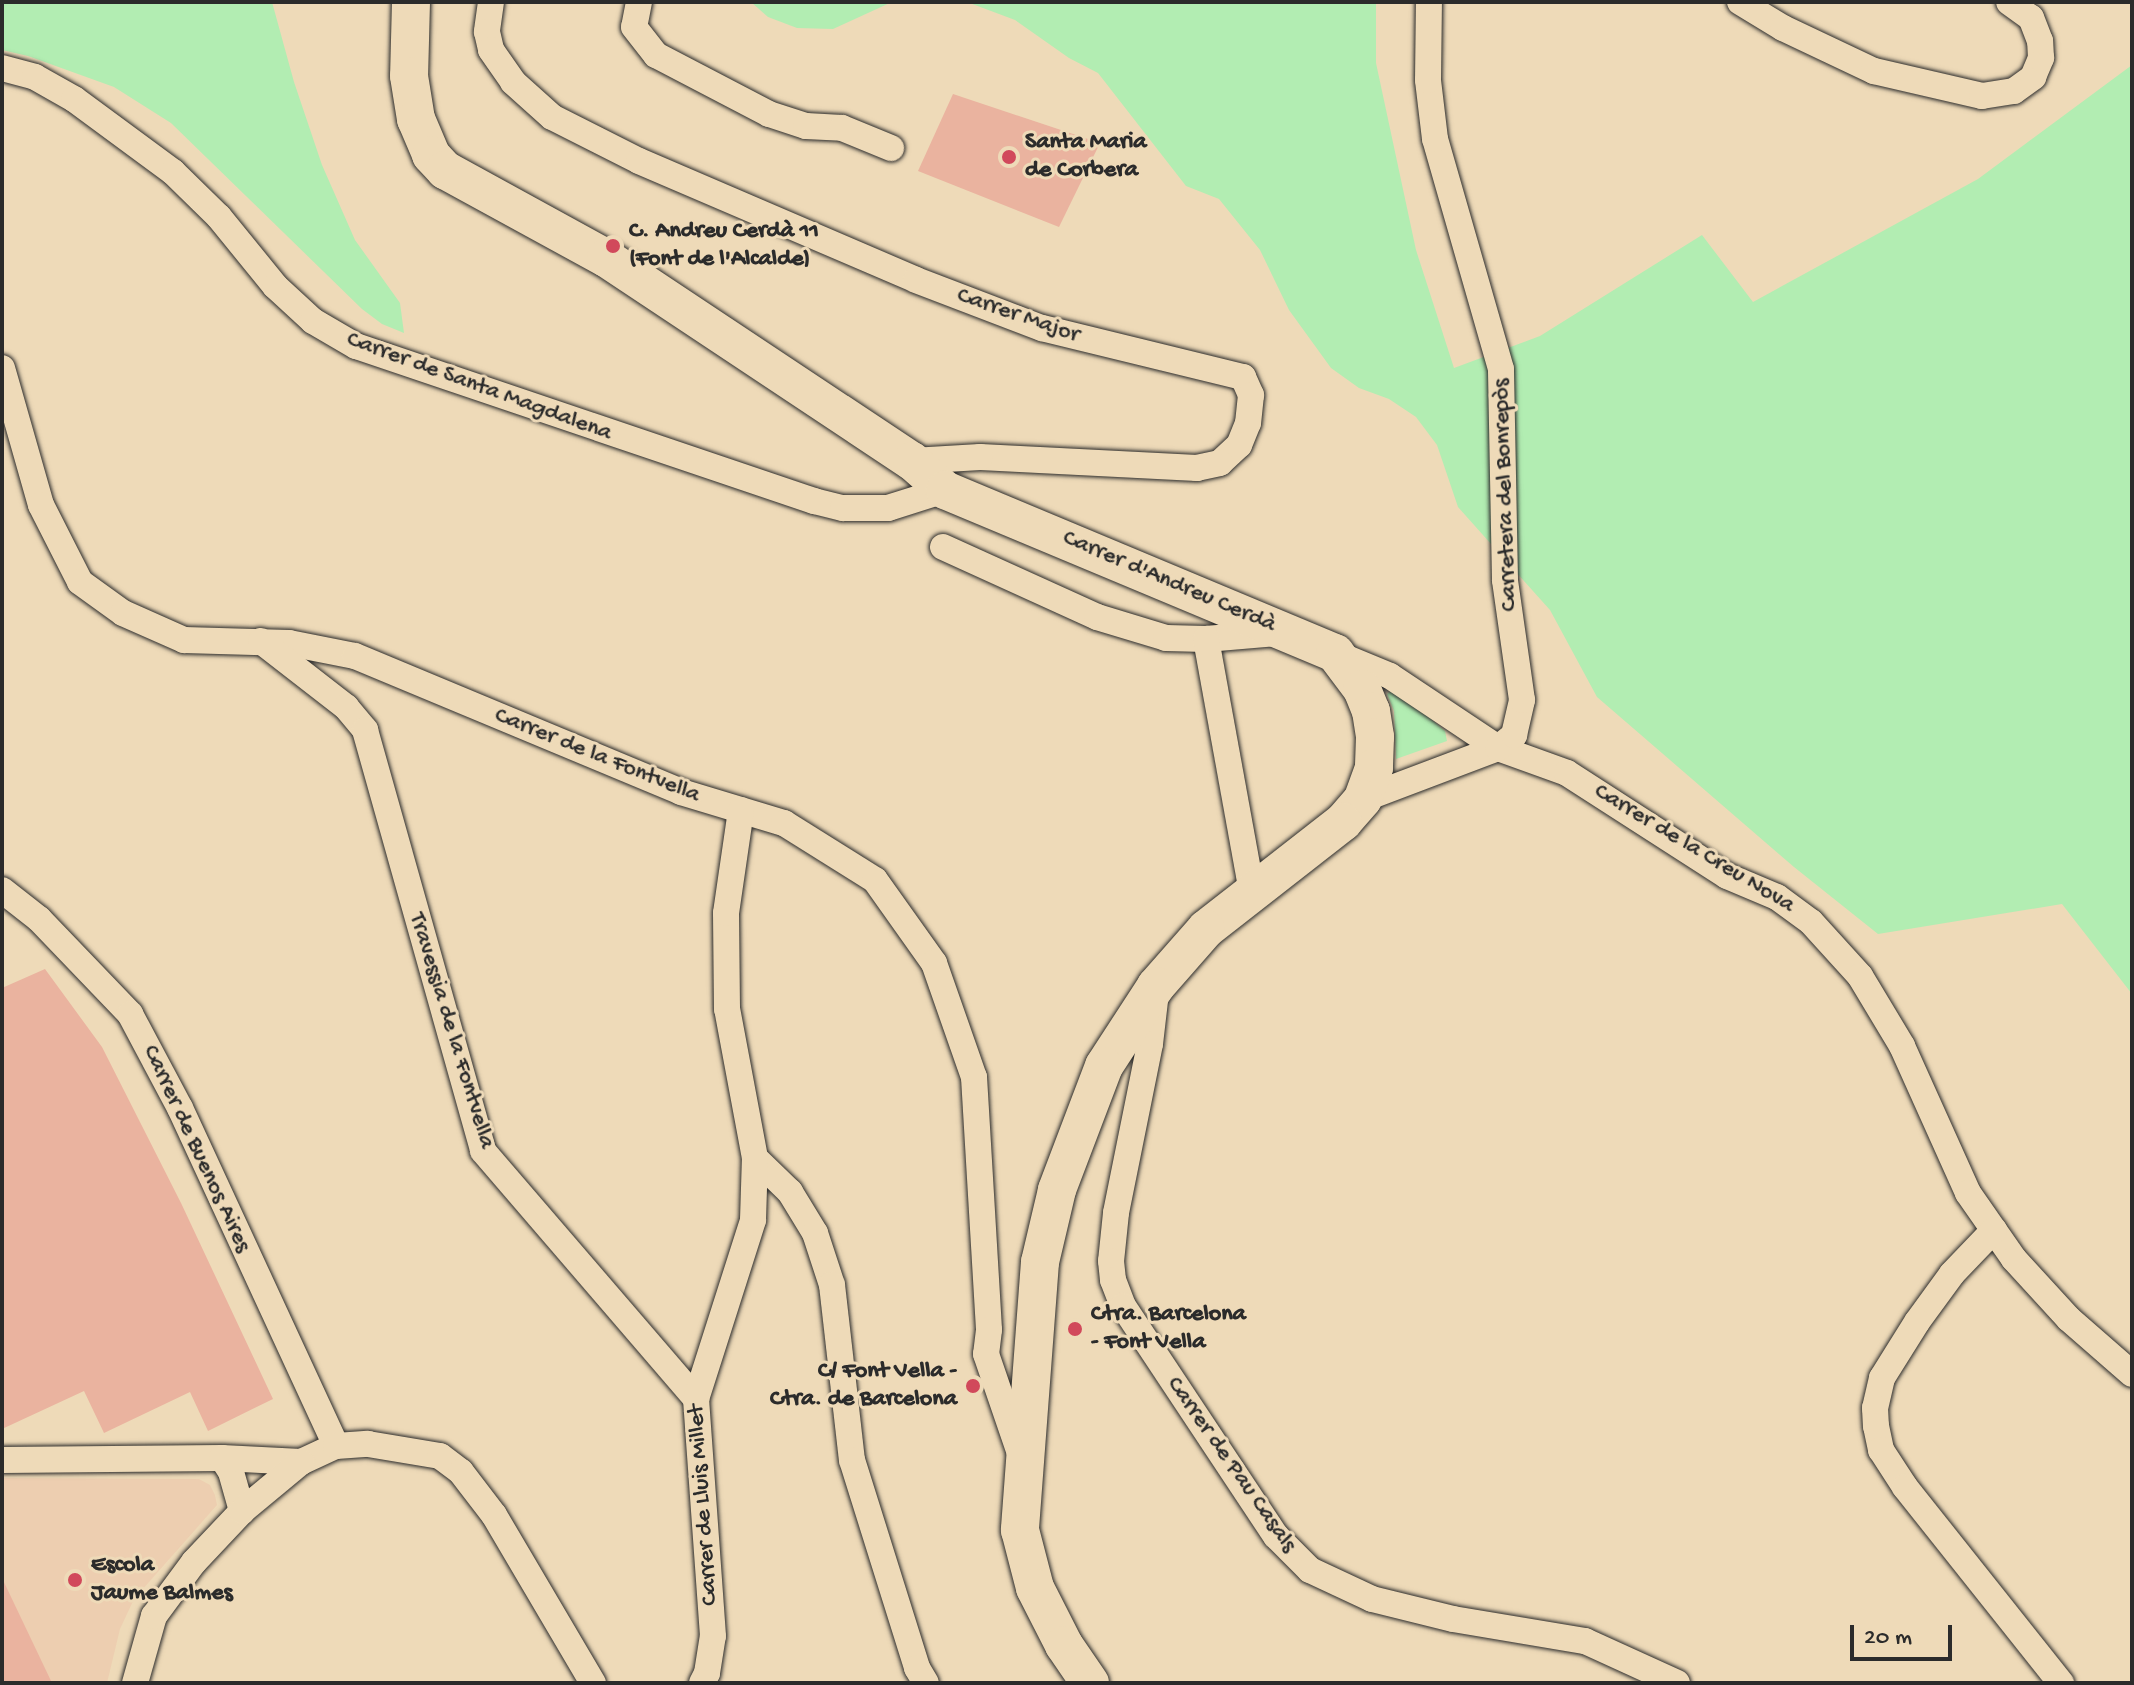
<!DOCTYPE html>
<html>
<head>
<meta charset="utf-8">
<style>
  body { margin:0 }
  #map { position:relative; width:2134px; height:1685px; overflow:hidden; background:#eedab8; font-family:"Gochi Hand",sans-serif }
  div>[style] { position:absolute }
  .built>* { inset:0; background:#edceb0 }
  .green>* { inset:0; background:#b2edb2 }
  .building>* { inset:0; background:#eab39f }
  .roads { filter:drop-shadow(0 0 2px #2b2b2b) drop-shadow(0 0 2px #2b2b2b) }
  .street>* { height:26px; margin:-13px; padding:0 13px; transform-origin:13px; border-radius:13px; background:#eedab8 }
  .secondary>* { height:38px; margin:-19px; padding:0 19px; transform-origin:19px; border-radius:19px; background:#eedab8 }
  .dots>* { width:22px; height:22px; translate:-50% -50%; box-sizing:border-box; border:4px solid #eedab8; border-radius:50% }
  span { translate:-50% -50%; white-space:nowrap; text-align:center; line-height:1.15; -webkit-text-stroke:6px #eedab8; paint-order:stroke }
  .poi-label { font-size:24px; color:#2b2b2b; font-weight:700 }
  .left { translate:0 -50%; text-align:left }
  .right { translate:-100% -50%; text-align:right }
  .street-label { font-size:24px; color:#2b2b2b }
  .frame { position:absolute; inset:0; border:4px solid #2b2b2b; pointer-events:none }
  .scale { position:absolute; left:1850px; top:1625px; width:102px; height:36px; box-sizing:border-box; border:4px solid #2b2b2b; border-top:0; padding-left:10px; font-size:24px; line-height:28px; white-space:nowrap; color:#2b2b2b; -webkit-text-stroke:6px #eedab8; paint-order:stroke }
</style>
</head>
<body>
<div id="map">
  <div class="built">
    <i style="clip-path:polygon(2px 1478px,199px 1479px,210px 1485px,215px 1495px,217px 1505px,134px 1599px,120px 1629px,107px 1683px,2px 1683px)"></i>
  </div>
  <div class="green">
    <i style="clip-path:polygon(2px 2px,272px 2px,294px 82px,322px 165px,355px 240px,400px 303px,404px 333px,382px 324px,362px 309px,171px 123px,114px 87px,28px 56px,2px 50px)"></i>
    <i style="clip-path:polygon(751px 2px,892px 2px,833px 29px,797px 28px,768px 17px)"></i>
    <i style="clip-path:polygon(967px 2px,1376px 2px,1376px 63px,1416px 250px,1454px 368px,1540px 336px,1702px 235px,1753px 302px,1978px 179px,2132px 65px,2132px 994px,2062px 904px,1878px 934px,1794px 867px,1597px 697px,1550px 610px,1458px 507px,1437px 445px,1416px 417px,1389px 399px,1359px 388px,1331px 368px,1289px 310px,1260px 250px,1219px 199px,1186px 186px,1098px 73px,1069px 58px,1015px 20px)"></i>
    <i style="clip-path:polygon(1394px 688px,1445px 731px,1447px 741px,1396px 759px,1394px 711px,1387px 694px)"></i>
  </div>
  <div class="building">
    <i style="clip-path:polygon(953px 94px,1100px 143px,1059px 227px,918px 171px)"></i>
    <i style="clip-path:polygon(45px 969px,102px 1047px,181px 1203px,273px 1399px,208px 1431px,190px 1392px,104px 1433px,84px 1391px,2px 1429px,2px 988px)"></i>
    <i style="clip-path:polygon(2px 1578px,52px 1683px,2px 1683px)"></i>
  </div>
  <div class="roads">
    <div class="street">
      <i style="left:491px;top:2px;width:30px;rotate:98deg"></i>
      <i style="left:487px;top:32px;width:18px;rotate:77deg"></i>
      <i style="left:491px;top:50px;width:39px;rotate:55deg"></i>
      <i style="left:513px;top:82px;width:52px;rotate:41.9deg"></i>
      <i style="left:552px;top:117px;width:97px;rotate:26.8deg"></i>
      <i style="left:639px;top:161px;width:301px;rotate:23.2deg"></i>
      <i style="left:916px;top:280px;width:135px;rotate:20.9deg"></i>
      <i style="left:1042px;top:328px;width:207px;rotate:13.7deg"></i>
      <i style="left:1243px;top:377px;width:20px;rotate:66deg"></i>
      <i style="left:1251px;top:395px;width:28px;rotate:96deg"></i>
      <i style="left:1248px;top:423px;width:24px;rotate:112deg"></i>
      <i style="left:1239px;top:445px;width:26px;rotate:137deg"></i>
      <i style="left:1220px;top:463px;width:24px;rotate:168deg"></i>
      <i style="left:1197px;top:468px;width:217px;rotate:-177.1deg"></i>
      <i style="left:980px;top:457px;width:68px;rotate:176.6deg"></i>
      <i style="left:639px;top:2px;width:25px;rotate:101deg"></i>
      <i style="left:634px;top:27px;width:36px;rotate:52deg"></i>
      <i style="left:656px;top:55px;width:127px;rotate:27.6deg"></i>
      <i style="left:769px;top:114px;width:39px;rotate:18deg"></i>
      <i style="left:806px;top:126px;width:36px;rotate:3deg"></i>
      <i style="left:842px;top:128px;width:53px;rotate:22.2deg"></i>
      <i style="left:1740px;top:2px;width:50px;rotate:31.2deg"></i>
      <i style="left:1783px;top:28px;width:101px;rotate:25.3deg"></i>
      <i style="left:1874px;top:71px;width:111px;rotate:13deg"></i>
      <i style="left:1982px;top:96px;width:32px;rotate:-9deg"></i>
      <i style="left:2014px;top:91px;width:24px;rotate:-36deg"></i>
      <i style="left:2033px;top:77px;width:21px;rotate:-67deg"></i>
      <i style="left:2041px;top:58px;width:17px;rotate:-93deg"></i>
      <i style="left:2040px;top:41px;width:25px;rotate:-111deg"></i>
      <i style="left:2031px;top:18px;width:27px;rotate:-144deg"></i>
      <i style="left:2px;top:68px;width:34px;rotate:15deg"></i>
      <i style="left:35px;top:77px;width:45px;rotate:29.4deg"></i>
      <i style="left:74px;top:99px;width:123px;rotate:36.4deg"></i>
      <i style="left:173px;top:172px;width:64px;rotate:44.4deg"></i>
      <i style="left:219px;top:217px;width:89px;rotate:50.9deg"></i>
      <i style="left:275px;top:286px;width:52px;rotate:42.6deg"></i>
      <i style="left:313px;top:321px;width:50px;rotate:30.2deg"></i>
      <i style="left:356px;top:346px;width:484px;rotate:18.7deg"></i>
      <i style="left:814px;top:501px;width:30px;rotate:14deg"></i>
      <i style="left:843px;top:508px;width:45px"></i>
      <i style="left:888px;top:508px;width:60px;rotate:-17.5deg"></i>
      <i style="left:2px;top:368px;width:142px;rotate:74.1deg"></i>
      <i style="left:41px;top:505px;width:86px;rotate:63.1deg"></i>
      <i style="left:80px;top:582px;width:53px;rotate:35.8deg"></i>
      <i style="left:123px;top:613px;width:67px;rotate:23.9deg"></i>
      <i style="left:184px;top:640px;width:105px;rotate:1.6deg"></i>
      <i style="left:289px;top:643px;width:67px;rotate:11.1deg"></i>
      <i style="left:355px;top:656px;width:353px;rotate:22.6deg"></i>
      <i style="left:681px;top:792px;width:108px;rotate:16.8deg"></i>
      <i style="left:784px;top:823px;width:107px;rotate:32.1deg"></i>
      <i style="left:875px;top:880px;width:102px;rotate:54.6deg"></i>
      <i style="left:934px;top:963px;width:121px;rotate:70.7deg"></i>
      <i style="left:974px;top:1077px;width:253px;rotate:86.6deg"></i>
      <i style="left:989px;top:1330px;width:24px;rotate:97deg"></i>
      <i style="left:986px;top:1354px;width:108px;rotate:71.1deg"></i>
      <i style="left:943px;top:547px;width:169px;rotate:24.4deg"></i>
      <i style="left:1097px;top:617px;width:72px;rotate:16.9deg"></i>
      <i style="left:1166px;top:638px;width:40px;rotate:1.4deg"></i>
      <i style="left:1206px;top:639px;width:71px;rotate:-4.8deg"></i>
      <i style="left:1206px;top:639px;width:258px;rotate:79.7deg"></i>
      <i style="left:261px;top:641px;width:108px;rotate:37.8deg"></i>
      <i style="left:346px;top:707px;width:30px;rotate:50deg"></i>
      <i style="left:365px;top:730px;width:437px;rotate:74.3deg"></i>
      <i style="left:483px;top:1151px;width:327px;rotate:49.3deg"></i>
      <i style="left:1337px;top:654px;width:57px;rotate:22.5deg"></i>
      <i style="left:1390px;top:676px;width:130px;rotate:33.7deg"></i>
      <i style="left:1498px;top:748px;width:73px;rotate:19.9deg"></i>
      <i style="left:1567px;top:773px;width:190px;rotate:32.8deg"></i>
      <i style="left:1727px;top:876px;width:54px;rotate:22.8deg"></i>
      <i style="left:1777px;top:897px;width:42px;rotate:36.3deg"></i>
      <i style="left:1811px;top:922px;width:73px;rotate:47.8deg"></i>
      <i style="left:1860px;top:976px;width:82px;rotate:59deg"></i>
      <i style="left:1902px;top:1046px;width:161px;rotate:65.8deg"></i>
      <i style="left:1968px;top:1193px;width:80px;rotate:55.1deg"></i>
      <i style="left:2014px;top:1259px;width:81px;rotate:47.5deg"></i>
      <i style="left:2069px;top:1319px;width:84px;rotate:41.1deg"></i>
      <i style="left:1363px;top:799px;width:144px;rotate:-20.7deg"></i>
      <i style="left:1498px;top:748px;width:21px;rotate:-39deg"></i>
      <i style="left:1514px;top:735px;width:36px;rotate:-77deg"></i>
      <i style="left:1522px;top:700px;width:121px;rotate:-98.1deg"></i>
      <i style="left:1505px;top:580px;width:211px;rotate:-91.1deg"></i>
      <i style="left:1501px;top:369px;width:239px;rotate:-106deg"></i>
      <i style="left:1435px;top:139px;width:59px;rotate:-96.8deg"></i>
      <i style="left:1428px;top:80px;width:78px;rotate:-89.3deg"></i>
      <i style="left:2px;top:890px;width:47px;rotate:38.1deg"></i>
      <i style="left:39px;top:919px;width:132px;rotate:46.2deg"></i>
      <i style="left:130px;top:1014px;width:106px;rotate:62deg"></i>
      <i style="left:180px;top:1108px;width:372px;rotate:65.2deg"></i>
      <i style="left:1156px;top:992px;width:52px;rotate:96.6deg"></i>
      <i style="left:1150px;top:1044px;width:172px;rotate:101.4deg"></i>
      <i style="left:1116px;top:1213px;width:48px;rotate:95.9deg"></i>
      <i style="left:1111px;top:1261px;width:19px;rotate:84deg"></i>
      <i style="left:1113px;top:1280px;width:28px;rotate:69deg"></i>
      <i style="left:1123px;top:1306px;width:276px;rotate:56.4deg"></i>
      <i style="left:1276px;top:1536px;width:48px;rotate:45deg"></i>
      <i style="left:1310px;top:1570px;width:68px;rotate:25.1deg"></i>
      <i style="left:1372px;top:1599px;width:83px;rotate:13.9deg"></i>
      <i style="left:1453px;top:1619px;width:134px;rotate:9.5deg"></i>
      <i style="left:1585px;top:1641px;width:101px;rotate:24.5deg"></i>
      <i style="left:755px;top:1158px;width:49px;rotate:44.2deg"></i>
      <i style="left:790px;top:1192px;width:48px;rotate:58.6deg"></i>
      <i style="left:815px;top:1233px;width:55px;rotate:71.9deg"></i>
      <i style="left:832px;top:1285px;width:176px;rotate:83.5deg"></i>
      <i style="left:852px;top:1460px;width:218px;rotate:72.6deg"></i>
      <i style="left:917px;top:1668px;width:17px;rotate:59deg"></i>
      <i style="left:1994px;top:1230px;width:61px;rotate:133.7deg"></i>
      <i style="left:1952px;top:1274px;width:59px;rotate:126.1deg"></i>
      <i style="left:1917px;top:1322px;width:66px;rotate:122deg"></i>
      <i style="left:1882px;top:1378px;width:31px;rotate:103deg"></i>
      <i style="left:1875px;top:1408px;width:18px;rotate:87deg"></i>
      <i style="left:1876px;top:1426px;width:25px;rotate:78deg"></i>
      <i style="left:1881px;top:1450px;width:44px;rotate:57deg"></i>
      <i style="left:1905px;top:1487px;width:251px;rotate:51.5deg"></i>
      <i style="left:222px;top:1458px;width:17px;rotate:57deg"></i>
      <i style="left:231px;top:1472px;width:41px;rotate:74.2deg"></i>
      <i style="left:2px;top:1460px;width:220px;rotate:-0.5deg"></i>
      <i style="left:222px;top:1458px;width:79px;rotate:2.9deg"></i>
      <i style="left:301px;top:1462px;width:38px;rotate:-25deg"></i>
      <i style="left:336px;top:1446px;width:32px;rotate:-4deg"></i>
      <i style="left:368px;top:1444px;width:73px;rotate:9.5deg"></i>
      <i style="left:440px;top:1456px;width:26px;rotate:37deg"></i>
      <i style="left:461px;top:1472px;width:54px;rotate:52.5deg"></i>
      <i style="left:494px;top:1515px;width:195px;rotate:59.5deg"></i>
      <i style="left:135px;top:1683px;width:70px;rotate:-74.2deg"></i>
      <i style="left:154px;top:1616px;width:67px;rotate:-53.5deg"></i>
      <i style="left:194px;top:1562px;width:70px;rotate:-46.7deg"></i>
      <i style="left:242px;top:1511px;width:77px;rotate:-39.7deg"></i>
      <i style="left:702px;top:1683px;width:11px;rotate:-63deg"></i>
      <i style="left:707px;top:1673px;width:37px;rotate:-81deg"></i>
      <i style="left:713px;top:1636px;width:238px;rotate:-94.1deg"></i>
      <i style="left:696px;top:1399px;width:188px;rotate:-72.3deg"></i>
      <i style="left:753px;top:1220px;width:62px;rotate:-88.2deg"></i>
      <i style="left:755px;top:1158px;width:152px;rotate:-100.6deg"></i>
      <i style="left:727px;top:1009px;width:96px;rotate:-90.6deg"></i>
      <i style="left:726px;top:913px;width:104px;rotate:-81.7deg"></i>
    </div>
    <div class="secondary">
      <i style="left:411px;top:2px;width:74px;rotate:91.5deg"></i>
      <i style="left:409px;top:76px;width:44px;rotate:80.8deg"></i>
      <i style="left:416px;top:119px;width:39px;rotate:67deg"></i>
      <i style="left:431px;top:155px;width:21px;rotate:47deg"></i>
      <i style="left:445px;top:170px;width:183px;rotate:28.7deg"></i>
      <i style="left:606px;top:258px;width:367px;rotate:33.6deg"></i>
      <i style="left:912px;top:461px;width:44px;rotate:41.3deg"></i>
      <i style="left:945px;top:490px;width:423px;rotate:22.7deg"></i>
      <i style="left:1335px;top:653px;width:45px;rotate:53.1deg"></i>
      <i style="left:1362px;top:689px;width:24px;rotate:68deg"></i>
      <i style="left:1371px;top:711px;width:26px;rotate:81deg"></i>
      <i style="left:1375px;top:737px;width:31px;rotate:92deg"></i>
      <i style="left:1374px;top:768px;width:33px;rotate:110deg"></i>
      <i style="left:1363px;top:799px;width:30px;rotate:131deg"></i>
      <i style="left:1343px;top:822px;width:174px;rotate:142deg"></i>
      <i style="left:1206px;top:929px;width:76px;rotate:131.3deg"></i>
      <i style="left:1156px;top:986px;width:95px;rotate:123deg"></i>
      <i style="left:1104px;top:1066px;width:133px;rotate:110.8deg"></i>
      <i style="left:1057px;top:1190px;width:74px;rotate:103.3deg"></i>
      <i style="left:1040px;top:1262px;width:269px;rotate:94.3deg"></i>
      <i style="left:1020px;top:1530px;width:60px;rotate:75.5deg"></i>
      <i style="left:1035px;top:1588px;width:64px;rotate:63deg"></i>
      <i style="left:1064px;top:1645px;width:46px;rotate:55.6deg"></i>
    </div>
  </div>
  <div class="dots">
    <i style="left:1009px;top:157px;background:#d1495b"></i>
    <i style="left:613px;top:246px;background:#d1495b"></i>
    <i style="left:1075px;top:1329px;background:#d1495b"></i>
    <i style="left:973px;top:1386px;background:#d1495b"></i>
    <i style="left:75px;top:1580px;background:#d1495b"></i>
  </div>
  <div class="poi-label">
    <span class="left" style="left:1025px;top:157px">Santa Maria<br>de Corbera</span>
    <span class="left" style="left:629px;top:246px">C. Andreu Cerdà 11<br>(Font de l'Alcalde)</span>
    <span class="left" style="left:1091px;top:1329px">Ctra. Barcelona<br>- Font Vella</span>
    <span class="right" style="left:957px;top:1386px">C/ Font Vella -<br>Ctra. de Barcelona</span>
    <span class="left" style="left:91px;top:1580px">Escola<br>Jaume Balmes</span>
  </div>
  <div class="street-label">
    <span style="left:1018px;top:316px;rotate:19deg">Carrer Major</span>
    <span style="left:479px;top:387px;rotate:20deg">Carrer de Santa Magdalena</span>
    <span style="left:1506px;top:495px;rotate:-92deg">Carretera del Bonrepòs</span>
    <span style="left:1169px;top:582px;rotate:23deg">Carrer d'Andreu Cerdà</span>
    <span style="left:597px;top:756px;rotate:22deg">Carrer de la Fontvella</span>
    <span style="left:1694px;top:849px;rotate:31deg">Carrer de la Creu Nova</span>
    <span style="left:451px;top:1031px;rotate:73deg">Travessia de la Fontvella</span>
    <span style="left:196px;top:1149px;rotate:65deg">Carrer de Buenos Aires</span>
    <span style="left:1231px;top:1465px;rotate:55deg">Carrer de Pau Casals</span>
    <span style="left:704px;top:1505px;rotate:-94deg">Carrer de Lluis Millet</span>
  </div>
  <div class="frame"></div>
  <div class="scale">20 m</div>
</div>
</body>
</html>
